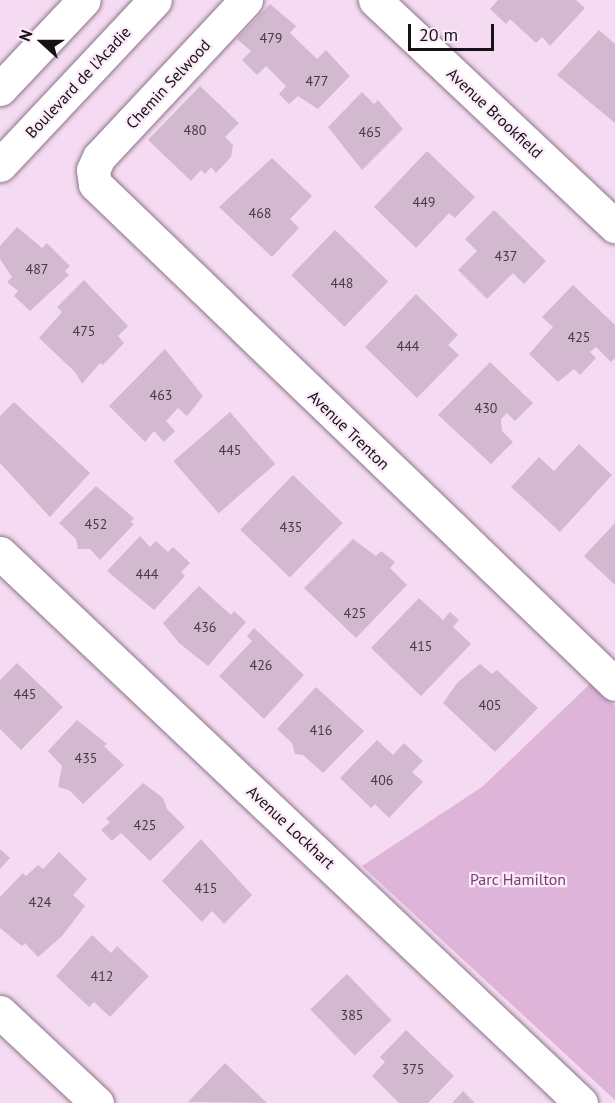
<!DOCTYPE html>
<html>
<head>
<meta charset="utf-8">
<style>
  body { margin:0 }
  #map { position:relative; width:615px; height:1103px; overflow:hidden; background:#f5dbf2; font-family:"PT Sans",sans-serif }
  div>[style] { position:absolute }
  .green>* { inset:0; background:#deb4d9 }
  .building>* { inset:0; background:#d2b9cf; transform-origin:0 0 }
  .roads { filter:drop-shadow(0 0 2px #8c7589) drop-shadow(0 0 2px #8c7589) }
  .street>* { height:33px; margin:-16.5px; padding:0 16.5px; transform-origin:16.5px; border-radius:16.5px; background:#fff }
  .secondary>* { height:33px; margin:-16.5px; padding:0 16.5px; transform-origin:16.5px; border-radius:16.5px; background:#fff }
  span { translate:-50% -50%; white-space:nowrap; text-align:center; line-height:1.15; -webkit-text-stroke:4.5px #fcecfa; paint-order:stroke }
  .number-label { font-size:14px; color:#463a45 }
  .number-label span { -webkit-text-stroke-width:0 }
  .street-label { font-size:16px; color:#181017 }
  .park-label { font-size:16px; color:#763f72 }
  .north { position:absolute; left:12px; top:12px; width:60px; height:60px; -webkit-text-stroke:4px #fcecfa; paint-order:stroke; rotate:291deg; font-size:16px; font-weight:700; line-height:24px; text-align:center; color:#181017 }
  .north::after { content:''; display:block; margin:auto; width:21px; height:27px; background:#181017; clip-path:polygon(50% 0,100% 100%,50% 72%,0 100%) }
  .scale { position:absolute; left:408px; top:24px; width:86px; height:27px; box-sizing:border-box; border:3px solid #181017; border-top:0; padding-left:8px; font-size:18px; line-height:21px; white-space:nowrap; color:#181017; -webkit-text-stroke:4px #fcecfa; paint-order:stroke }
</style>
</head>
<body>
<div id="map">
  <div class="green">
    <i style="clip-path:polygon(591px 683px,615px 706px,615px 1100px,362px 866px,482px 787px)"></i>
  </div>
  <div class="building">
    <i style="clip-path:polygon(498px 0,576px 0,585px 8px,550px 46px,542px 37px,536px 43px,510px 19px,506px 24px,490px 9px)"></i>
    <i style="clip-path:polygon(270px 4px,296px 26px,290px 33px,317px 59px,326px 50px,350px 76px,318px 109px,298px 96px,289px 104px,279px 94px,286px 86px,266px 66px,257px 75px,242px 60px,251px 51px,237px 39px)"></i>
    <i style="clip-path:polygon(599px 30px,615px 44px,615px 123px,557px 75px)"></i>
    <i style="clip-path:polygon(200px 86px,239px 123px,225px 137px,233px 145px,231px 157px,216px 173px,211px 167px,205px 174px,201px 170px,191px 181px,148px 140px)"></i>
    <i style="clip-path:polygon(362px 92px,374px 104px,378px 100px,403px 129px,362px 170px,328px 127px)"></i>
    <i style="clip-path:polygon(427px 151px,475px 197px,455px 218px,449px 213px,416px 248px,374px 207px)"></i>
    <i style="clip-path:polygon(272px 158px,312px 196px,290px 219px,299px 228px,272px 257px,219px 207px)"></i>
    <i style="clip-path:polygon(494px 210px,546px 261px,524px 284px,513px 273px,487px 299px,458px 270px,477px 251px,465px 239px)"></i>
    <i style="clip-path:polygon(17px 227px,42px 248px,47px 243px,70px 266px,65px 271px,69px 275px,30px 311px,14px 296px,18px 291px,7px 282px,12px 277px,0 259px,0 246px)"></i>
    <i style="left:335px;top:230px;width:74px;height:63px;rotate:44deg"></i>
    <i style="clip-path:polygon(84px 280px,128px 326px,118px 336px,124px 343px,103px 365px,100px 363px,82px 384px,75px 372px,39px 338px,62px 312px,57px 307px)"></i>
    <i style="clip-path:polygon(573px 285px,615px 325px,615px 358px,611px 362px,596px 347px,590px 352px,596px 358px,580px 375px,574px 369px,558px 382px,529px 354px,553px 327px,542px 317px)"></i>
    <i style="clip-path:polygon(416px 294px,458px 335px,448px 345px,459px 355px,417px 398px,365px 347px)"></i>
    <i style="clip-path:polygon(165px 349px,203px 396px,187px 416px,178px 408px,166px 421px,175px 431px,164px 442px,154px 431px,145px 442px,109px 406px)"></i>
    <i style="clip-path:polygon(490px 362px,533px 403px,515px 421px,507px 413px,501px 419px,502px 431px,513px 442px,491px 464px,438px 415px)"></i>
    <i style="clip-path:polygon(14px 402px,90px 473px,50px 517px,0 463px,0 416px)"></i>
    <i style="left:230px;top:412px;width:69px;height:75px;rotate:49deg"></i>
    <i style="clip-path:polygon(579px 444px,612px 475px,560px 532px,511px 487px,539px 457px,554px 471px)"></i>
    <i style="left:293px;top:475px;width:69px;height:76px;rotate:44deg"></i>
    <i style="clip-path:polygon(96px 486px,134px 518px,131px 522px,134px 524px,100px 560px,90px 549px,78px 549px,76px 539px,59px 523px)"></i>
    <i style="clip-path:polygon(615px 523px,615px 585px,584px 556px)"></i>
    <i style="clip-path:polygon(140px 536px,150px 547px,156px 541px,168px 552px,173px 547px,190px 563px,181px 572px,185px 576px,154px 610px,107px 571px)"></i>
    <i style="clip-path:polygon(353px 539px,376px 556px,381px 551px,395px 562px,390px 568px,407px 585px,356px 638px,304px 588px)"></i>
    <i style="clip-path:polygon(199px 586px,231px 615px,234px 611px,246px 622px,208px 666px,179px 643px,163px 623px)"></i>
    <i style="clip-path:polygon(419px 598px,443px 620px,450px 612px,459px 620px,453px 627px,471px 644px,421px 696px,371px 648px)"></i>
    <i style="clip-path:polygon(254px 628px,304px 675px,264px 719px,219px 676px,252px 641px,247px 636px)"></i>
    <i style="clip-path:polygon(17px 663px,63px 707px,21px 750px,0 729px,0 680px)"></i>
    <i style="clip-path:polygon(480px 664px,492px 674px,497px 670px,538px 708px,495px 752px,443px 703px,458px 682px)"></i>
    <i style="clip-path:polygon(316px 687px,364px 731px,323px 773px,303px 755px,295px 754px,292px 743px,277px 729px)"></i>
    <i style="clip-path:polygon(77px 720px,107px 744px,104px 746px,124px 765px,83px 804px,69px 790px,58px 787px,62px 766px,48px 751px)"></i>
    <i style="clip-path:polygon(377px 740px,393px 755px,404px 743px,423px 761px,412px 772px,423px 782px,389px 818px,375px 804px,371px 808px,340px 778px)"></i>
    <i style="clip-path:polygon(143px 783px,163px 798px,167px 809px,185px 827px,150px 861px,121px 833px,112px 841px,101px 830px,110px 822px,106px 819px)"></i>
    <i style="clip-path:polygon(201px 839px,252px 895px,224px 924px,212px 911px,202px 922px,162px 881px)"></i>
    <i style="clip-path:polygon(0 849px,10px 858px,0 869px)"></i>
    <i style="clip-path:polygon(59px 852px,87px 879px,73px 895px,85px 906px,62px 936px,38px 957px,25px 943px,22px 946px,0 928px,0 897px,23px 873px,26px 876px,38px 865px,43px 869px)"></i>
    <i style="clip-path:polygon(92px 935px,111px 953px,117px 946px,149px 976px,110px 1017px,94px 1002px,89px 1007px,56px 976px)"></i>
    <i style="left:347px;top:974px;width:64px;height:51px;rotate:46deg"></i>
    <i style="clip-path:polygon(406px 1030px,454px 1076px,428px 1103px,399px 1103px,372px 1076px,385px 1062px,380px 1057px)"></i>
    <i style="clip-path:polygon(225px 1063px,267px 1103px,188px 1102px)"></i>
    <i style="clip-path:polygon(463px 1091px,475px 1103px,452px 1103px)"></i>
  </div>
  <div class="roads">
    <div class="street">
      <i style="left:246px;top:0;width:215px;rotate:133.1deg"></i>
      <i style="left:99px;top:157px;width:14px;rotate:115deg"></i>
      <i style="left:93px;top:170px;width:14px;rotate:82deg"></i>
      <i style="left:95px;top:184px;width:721px;rotate:43.88deg"></i>
      <i style="left:375px;top:0;width:330px;rotate:43.3deg"></i>
      <i style="left:0;top:553px;width:800px;rotate:43.43deg"></i>
      <i style="left:0;top:1012px;width:133px;rotate:43.2deg"></i>
    </div>
    <div class="secondary">
      <i style="left:0;top:89px;width:122px;rotate:-46.7deg"></i>
      <i style="left:0;top:165px;width:226px;rotate:-46.8deg"></i>
    </div>
  </div>
  <div class="number-label">
    <span style="left:271px;top:38px">479</span>
    <span style="left:317px;top:81px">477</span>
    <span style="left:195px;top:130px">480</span>
    <span style="left:370px;top:132px">465</span>
    <span style="left:424px;top:202px">449</span>
    <span style="left:260px;top:213px">468</span>
    <span style="left:506px;top:256px">437</span>
    <span style="left:37px;top:269px">487</span>
    <span style="left:342px;top:283px">448</span>
    <span style="left:84px;top:331px">475</span>
    <span style="left:579px;top:337px">425</span>
    <span style="left:408px;top:346px">444</span>
    <span style="left:161px;top:395px">463</span>
    <span style="left:486px;top:408px">430</span>
    <span style="left:230px;top:450px">445</span>
    <span style="left:96px;top:524px">452</span>
    <span style="left:291px;top:527px">435</span>
    <span style="left:147px;top:574px">444</span>
    <span style="left:355px;top:613px">425</span>
    <span style="left:205px;top:627px">436</span>
    <span style="left:421px;top:646px">415</span>
    <span style="left:261px;top:665px">426</span>
    <span style="left:25px;top:694px">445</span>
    <span style="left:490px;top:705px">405</span>
    <span style="left:321px;top:730px">416</span>
    <span style="left:86px;top:758px">435</span>
    <span style="left:382px;top:780px">406</span>
    <span style="left:145px;top:825px">425</span>
    <span style="left:206px;top:888px">415</span>
    <span style="left:40px;top:902px">424</span>
    <span style="left:102px;top:976px">412</span>
    <span style="left:352px;top:1015px">385</span>
    <span style="left:413px;top:1069px">375</span>
  </div>
  <div class="street-label">
    <span style="left:78px;top:82px;rotate:-47deg">Boulevard de l'Acadie</span>
    <span style="left:168px;top:84px;rotate:-47deg">Chemin Selwood</span>
    <span style="left:495px;top:113px;rotate:43deg">Avenue Brookfield</span>
    <span style="left:349px;top:430px;rotate:44deg">Avenue Trenton</span>
    <span style="left:291px;top:827px;rotate:43deg">Avenue Lockhart</span>
  </div>
  <div class="park-label">
    <span style="left:518px;top:879px">Parc Hamilton</span>
  </div>
  <div class="north">N</div>
  <div class="scale">20 m</div>
</div>
</body>
</html>
